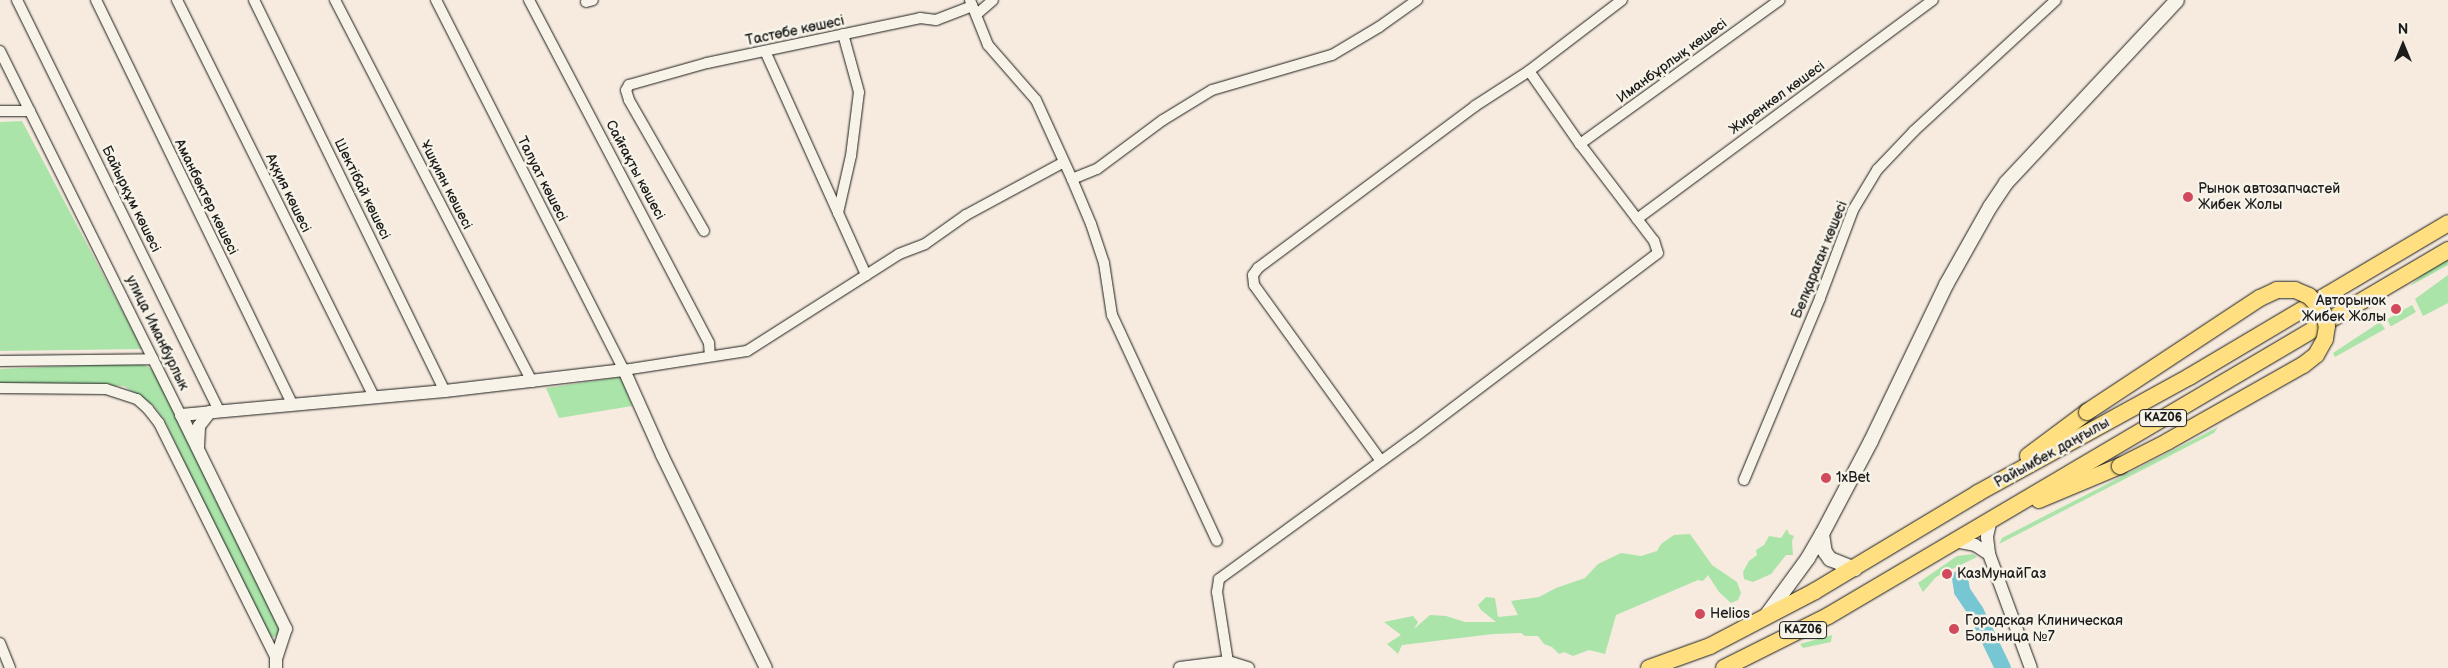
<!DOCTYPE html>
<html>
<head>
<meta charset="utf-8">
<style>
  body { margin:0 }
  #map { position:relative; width:2448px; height:668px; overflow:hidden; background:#f7ebdf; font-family:"Balsamiq Sans",sans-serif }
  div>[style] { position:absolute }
  .green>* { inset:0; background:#aae4a9; transform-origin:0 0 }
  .river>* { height:16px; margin:-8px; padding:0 8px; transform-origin:8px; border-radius:8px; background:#77c6d3 }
  .roads { filter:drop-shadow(0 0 1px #1c1c1c) drop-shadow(0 0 1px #1c1c1c) }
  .minor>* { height:10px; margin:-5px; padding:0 5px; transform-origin:5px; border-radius:5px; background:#f7f3e8 }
  .tertiary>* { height:12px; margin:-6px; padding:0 6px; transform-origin:6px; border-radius:6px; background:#f7f3e8 }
  .secondary>* { height:14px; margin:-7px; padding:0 7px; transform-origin:7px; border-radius:7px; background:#f7f3e8 }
  .trunk>* { height:16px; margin:-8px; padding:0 8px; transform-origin:8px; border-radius:8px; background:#ffdf80 }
  .bridges { filter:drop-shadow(0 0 1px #1c1c1c) drop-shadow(0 0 1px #1c1c1c) }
  .trunk-bridge>* { height:16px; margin:-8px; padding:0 8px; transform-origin:8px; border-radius:8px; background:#ffdf80 }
  .dots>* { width:14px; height:14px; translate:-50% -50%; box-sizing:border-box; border:2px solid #f7f3e8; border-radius:50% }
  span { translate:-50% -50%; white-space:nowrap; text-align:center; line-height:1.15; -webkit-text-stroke:5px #f7f3e8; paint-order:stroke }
  .shield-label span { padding:1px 4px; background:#f7f3e8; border:1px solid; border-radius:4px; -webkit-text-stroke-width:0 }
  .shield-label { font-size:12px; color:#1c1c1c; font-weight:700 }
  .street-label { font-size:14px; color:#1c1c1c }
  .poi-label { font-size:14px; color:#1c1c1c }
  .left { translate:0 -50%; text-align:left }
  .right { translate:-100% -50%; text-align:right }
  .north { position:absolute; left:2378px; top:20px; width:50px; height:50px; -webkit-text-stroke:4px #f7f3e8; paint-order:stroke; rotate:0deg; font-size:14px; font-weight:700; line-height:20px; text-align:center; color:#1c1c1c }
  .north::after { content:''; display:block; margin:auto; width:18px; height:22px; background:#1c1c1c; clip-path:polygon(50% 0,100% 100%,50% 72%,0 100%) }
</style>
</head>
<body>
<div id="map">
  <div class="green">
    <i style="clip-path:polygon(22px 121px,127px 320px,142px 349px,0 351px,0 122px)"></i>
    <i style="clip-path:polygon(2448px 258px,2448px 265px,2410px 286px,2426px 271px)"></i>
    <i style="clip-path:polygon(2448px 275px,2448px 303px,2423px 316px,2415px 299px)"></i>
    <i style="left:2412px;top:305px;width:8px;height:29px;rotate:60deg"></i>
    <i style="clip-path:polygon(2380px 322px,2385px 329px,2335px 357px,2333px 353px)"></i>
    <i style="clip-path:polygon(141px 363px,153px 370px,278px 624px,279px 631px,275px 637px,270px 638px,267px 636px,164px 419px,153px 405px,124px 386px,0 383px,0 369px)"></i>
    <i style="clip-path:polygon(621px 377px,632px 406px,559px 418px,546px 388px)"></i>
    <i style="clip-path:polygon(2218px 427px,2214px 433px,1999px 544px,2002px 538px)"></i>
    <i style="clip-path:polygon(1787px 529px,1789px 534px,1794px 536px,1792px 541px,1793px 555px,1786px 555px,1771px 574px,1753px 582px,1744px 579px,1743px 572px,1749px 561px,1757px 555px,1756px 550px,1764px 545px,1769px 536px,1781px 538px)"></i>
    <i style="clip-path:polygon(1690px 534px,1712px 565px,1737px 582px,1741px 593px,1738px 600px,1731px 603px,1719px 592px,1708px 575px,1703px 581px,1698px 580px,1616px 615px,1605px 654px,1589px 650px,1573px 656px,1564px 652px,1559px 654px,1552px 647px,1544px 644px,1538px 636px,1525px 636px,1521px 633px,1493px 634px,1402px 645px,1398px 654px,1387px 644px,1401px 635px,1384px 622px,1413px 616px,1418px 622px,1414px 629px,1430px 615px,1446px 616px,1465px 622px,1496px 622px,1481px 610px,1478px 605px,1486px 597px,1495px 598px,1498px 617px,1518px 615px,1511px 601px,1539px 597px,1556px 588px,1585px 578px,1598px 564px,1621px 553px,1641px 556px,1657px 551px,1661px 544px,1674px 535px)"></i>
    <i style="clip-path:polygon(1973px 554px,1977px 557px,1936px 577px,1923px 592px,1918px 583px,1957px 556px)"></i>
    <i style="clip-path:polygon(1832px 635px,1831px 642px,1803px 648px,1800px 644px)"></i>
  </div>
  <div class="river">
    <i style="left:1960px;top:578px;width:13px;rotate:81deg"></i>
    <i style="left:1962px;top:591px;width:25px;rotate:56deg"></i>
    <i style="left:1976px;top:612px;width:62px;rotate:64.3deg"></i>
  </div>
  <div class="roads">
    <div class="minor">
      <i style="left:17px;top:0;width:458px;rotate:63.8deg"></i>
      <i style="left:96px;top:0;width:450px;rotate:64.1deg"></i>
      <i style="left:177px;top:0;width:443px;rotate:63.6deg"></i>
      <i style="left:254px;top:0;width:435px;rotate:64deg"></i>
      <i style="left:335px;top:0;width:430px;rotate:62.7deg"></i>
      <i style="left:436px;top:0;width:415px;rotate:63.1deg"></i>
      <i style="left:624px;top:370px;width:124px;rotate:-8.8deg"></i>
      <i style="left:747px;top:351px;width:180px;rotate:-32.5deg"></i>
      <i style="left:899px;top:254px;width:28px;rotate:-21deg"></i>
      <i style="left:925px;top:244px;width:50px;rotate:-35.3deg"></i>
      <i style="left:966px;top:215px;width:111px;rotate:-28.4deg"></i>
      <i style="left:529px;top:0;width:387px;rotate:62.3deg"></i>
      <i style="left:709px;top:343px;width:13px;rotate:86deg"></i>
      <i style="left:970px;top:0;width:48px;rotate:68.2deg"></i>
      <i style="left:988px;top:45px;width:73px;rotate:48.9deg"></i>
      <i style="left:1036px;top:100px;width:87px;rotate:65.5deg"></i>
      <i style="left:1072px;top:179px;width:49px;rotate:67.1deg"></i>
      <i style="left:1091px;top:224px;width:41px;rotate:71.6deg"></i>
      <i style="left:1104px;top:263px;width:53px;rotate:81.3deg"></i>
      <i style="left:1112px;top:315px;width:249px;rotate:65.1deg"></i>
      <i style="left:586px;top:2px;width:7px;rotate:-16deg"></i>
      <i style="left:977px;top:14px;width:21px;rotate:-41deg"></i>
      <i style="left:0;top:51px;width:407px;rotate:63.6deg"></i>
      <i style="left:765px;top:51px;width:246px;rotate:65.7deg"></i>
      <i style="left:0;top:111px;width:30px"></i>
      <i style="left:1580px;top:144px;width:246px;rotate:-35.8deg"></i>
      <i style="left:1072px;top:179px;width:27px;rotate:-22deg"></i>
      <i style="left:1097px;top:169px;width:82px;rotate:-36.6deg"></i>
      <i style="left:1163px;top:120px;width:57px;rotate:-31.5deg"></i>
      <i style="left:1212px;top:90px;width:125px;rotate:-16.3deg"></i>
      <i style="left:1332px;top:55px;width:55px;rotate:-30.8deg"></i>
      <i style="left:1379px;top:27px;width:47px;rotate:-35.4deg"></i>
      <i style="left:838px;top:213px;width:58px;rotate:-77.2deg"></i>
      <i style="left:851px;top:156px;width:64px;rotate:-82.9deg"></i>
      <i style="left:859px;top:92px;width:60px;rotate:-105.4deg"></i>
      <i style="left:1637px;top:219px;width:368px;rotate:-36.5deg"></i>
      <i style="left:704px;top:231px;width:151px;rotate:-119.8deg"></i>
      <i style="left:629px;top:100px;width:10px;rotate:-107deg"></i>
      <i style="left:626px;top:90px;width:6px;rotate:-59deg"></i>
      <i style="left:629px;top:85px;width:81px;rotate:-15.8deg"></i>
      <i style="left:707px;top:63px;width:218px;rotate:-11.9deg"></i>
      <i style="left:920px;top:18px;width:16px;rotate:7deg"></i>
      <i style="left:936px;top:20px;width:39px;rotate:-21deg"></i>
      <i style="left:0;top:361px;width:153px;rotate:-0.7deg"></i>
      <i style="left:0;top:388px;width:106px;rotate:0.5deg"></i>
      <i style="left:106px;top:389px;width:33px;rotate:18deg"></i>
      <i style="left:137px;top:399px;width:15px;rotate:42deg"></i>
      <i style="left:148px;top:409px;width:18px;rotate:52deg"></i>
      <i style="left:159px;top:423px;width:263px;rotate:63.6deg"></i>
      <i style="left:1381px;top:461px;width:217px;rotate:-125.8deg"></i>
      <i style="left:1254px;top:285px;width:10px;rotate:-96deg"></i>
      <i style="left:1253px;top:275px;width:9px;rotate:-54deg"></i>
      <i style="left:1258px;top:268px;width:271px;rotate:-36.7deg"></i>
      <i style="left:1475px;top:106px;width:64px;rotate:-32.9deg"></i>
      <i style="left:1529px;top:71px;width:117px;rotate:-37.4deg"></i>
      <i style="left:1744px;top:480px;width:197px;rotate:-67.3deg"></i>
      <i style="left:1820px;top:298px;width:94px;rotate:-69.4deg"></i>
      <i style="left:1853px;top:210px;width:47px;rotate:-59deg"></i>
      <i style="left:1877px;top:170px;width:54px;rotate:-46.5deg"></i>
      <i style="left:1914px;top:131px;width:193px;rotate:-42.7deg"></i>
      <i style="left:0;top:643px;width:27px;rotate:68deg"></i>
      <i style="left:1228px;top:662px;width:71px;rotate:-98.9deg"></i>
      <i style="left:1217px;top:592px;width:13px;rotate:-81deg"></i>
      <i style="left:1219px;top:579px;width:238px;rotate:-36deg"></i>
      <i style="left:1412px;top:439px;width:308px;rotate:-37.1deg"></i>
      <i style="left:1658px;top:253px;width:13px;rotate:-108deg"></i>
      <i style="left:1654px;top:241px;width:122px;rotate:-127.3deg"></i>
      <i style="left:1580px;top:144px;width:89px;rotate:-124.9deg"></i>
    </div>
    <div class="tertiary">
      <i style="left:198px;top:447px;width:21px;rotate:-87deg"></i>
      <i style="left:199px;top:426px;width:18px;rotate:-52deg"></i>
      <i style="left:1991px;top:519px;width:18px;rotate:103deg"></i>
      <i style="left:1987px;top:537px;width:17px;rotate:83deg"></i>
      <i style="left:1989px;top:554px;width:121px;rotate:69.8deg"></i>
      <i style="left:1955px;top:541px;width:20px;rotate:11deg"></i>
      <i style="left:1975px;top:545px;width:17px;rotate:33deg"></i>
      <i style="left:276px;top:668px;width:9px;rotate:-90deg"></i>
      <i style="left:276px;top:659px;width:32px;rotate:-72deg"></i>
      <i style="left:286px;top:629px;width:238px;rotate:-116.1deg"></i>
      <i style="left:181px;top:415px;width:265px;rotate:-5.2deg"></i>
      <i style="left:445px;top:391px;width:180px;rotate:-6.7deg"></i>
      <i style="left:624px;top:370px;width:93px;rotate:65.9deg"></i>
      <i style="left:662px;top:455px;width:237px;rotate:64deg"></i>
      <i style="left:1180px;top:668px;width:48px;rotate:-7.1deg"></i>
      <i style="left:1228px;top:662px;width:21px;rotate:17deg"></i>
    </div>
    <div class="secondary">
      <i style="left:1822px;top:534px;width:18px;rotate:81deg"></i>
      <i style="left:1825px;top:552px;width:9px;rotate:54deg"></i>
      <i style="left:1830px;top:559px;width:27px;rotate:22deg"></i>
      <i style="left:1765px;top:617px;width:73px;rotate:-53.9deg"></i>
      <i style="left:1808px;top:558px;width:28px;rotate:-60deg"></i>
      <i style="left:1822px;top:534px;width:105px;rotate:-62.2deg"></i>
      <i style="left:1871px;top:441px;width:173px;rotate:-64.3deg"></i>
      <i style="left:1946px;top:285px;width:90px;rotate:-60.6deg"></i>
      <i style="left:1990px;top:207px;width:29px;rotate:-56deg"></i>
      <i style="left:2006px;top:183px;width:250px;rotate:-46.9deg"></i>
    </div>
    <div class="trunk">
      <i style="left:2028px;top:456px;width:74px;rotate:-36.7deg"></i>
      <i style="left:2039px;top:500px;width:88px;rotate:-22.8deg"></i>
      <i style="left:1649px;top:668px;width:65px;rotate:-19.8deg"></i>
      <i style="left:1710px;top:646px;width:119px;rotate:-27.6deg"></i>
      <i style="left:1815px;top:591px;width:190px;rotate:-31deg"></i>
      <i style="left:1978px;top:493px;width:241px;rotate:-28.8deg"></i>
      <i style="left:2189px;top:377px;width:301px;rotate:-30.7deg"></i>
      <i style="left:1724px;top:668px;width:116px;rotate:-26.6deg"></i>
      <i style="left:1828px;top:616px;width:720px;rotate:-30.55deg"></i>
    </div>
  </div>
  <div class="bridges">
    <div class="trunk-bridge">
      <i style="left:2087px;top:412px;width:207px;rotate:-33.4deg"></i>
      <i style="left:2260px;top:298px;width:19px;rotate:-25deg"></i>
      <i style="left:2277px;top:290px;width:18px"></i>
      <i style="left:2295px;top:290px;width:15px;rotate:23deg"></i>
      <i style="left:2309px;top:296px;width:19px;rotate:47deg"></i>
      <i style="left:2322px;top:310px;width:17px;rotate:73deg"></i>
      <i style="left:2327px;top:326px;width:13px;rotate:99deg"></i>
      <i style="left:2325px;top:339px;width:18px;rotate:119deg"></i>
      <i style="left:2316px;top:355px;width:16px;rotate:142deg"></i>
      <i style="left:2303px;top:365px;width:156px;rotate:150.5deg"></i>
      <i style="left:2167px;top:442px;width:53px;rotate:152.9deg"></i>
    </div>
  </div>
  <div class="dots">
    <i style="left:2188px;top:197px;background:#d1495b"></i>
    <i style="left:2396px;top:309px;background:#d1495b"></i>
    <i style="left:1826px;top:478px;background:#d1495b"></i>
    <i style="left:1947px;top:574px;background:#d1495b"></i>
    <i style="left:1700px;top:614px;background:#d1495b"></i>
    <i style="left:1954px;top:629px;background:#d1495b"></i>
  </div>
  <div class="shield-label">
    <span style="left:2163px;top:418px">KАZ06</span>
    <span style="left:1803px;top:630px">KАZ06</span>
  </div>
  <div class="street-label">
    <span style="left:795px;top:31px;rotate:-12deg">Тастөбе көшесі</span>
    <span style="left:1672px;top:61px;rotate:-36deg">Иманбұрлық көшесі</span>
    <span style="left:1777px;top:98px;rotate:-36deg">Жиренкөл көшесі</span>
    <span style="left:635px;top:170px;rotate:62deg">Сайғақты көшесі</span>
    <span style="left:542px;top:179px;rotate:63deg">Талуат көшесі</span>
    <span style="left:446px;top:185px;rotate:63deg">Ұшқиян көшесі</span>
    <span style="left:362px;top:189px;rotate:64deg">Шектібай көшесі</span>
    <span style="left:288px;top:193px;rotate:64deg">Аққия көшесі</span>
    <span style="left:206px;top:197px;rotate:64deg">Аманбөктер көшесі</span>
    <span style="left:131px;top:199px;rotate:64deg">Байырқұм көшесі</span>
    <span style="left:1820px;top:260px;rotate:-68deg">Белқараған көшесі</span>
    <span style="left:157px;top:333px;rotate:64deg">улица Иманбурлык</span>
    <span style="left:2052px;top:453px;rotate:-29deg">Райымбек даңғылы</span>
  </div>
  <div class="poi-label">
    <span class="left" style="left:2198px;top:197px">Рынок автозапчастей<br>Жибек Жолы</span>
    <span class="right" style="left:2386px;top:309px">Авторынок<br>Жибек Жолы</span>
    <span class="left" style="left:1836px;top:478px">1xBet</span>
    <span class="left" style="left:1957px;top:574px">КазМунайГаз</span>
    <span class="left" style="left:1710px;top:614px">Helios</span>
    <span class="left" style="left:1965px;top:629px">Городская Клиническая<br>Больница №7</span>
  </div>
  <div class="north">N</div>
</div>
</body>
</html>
